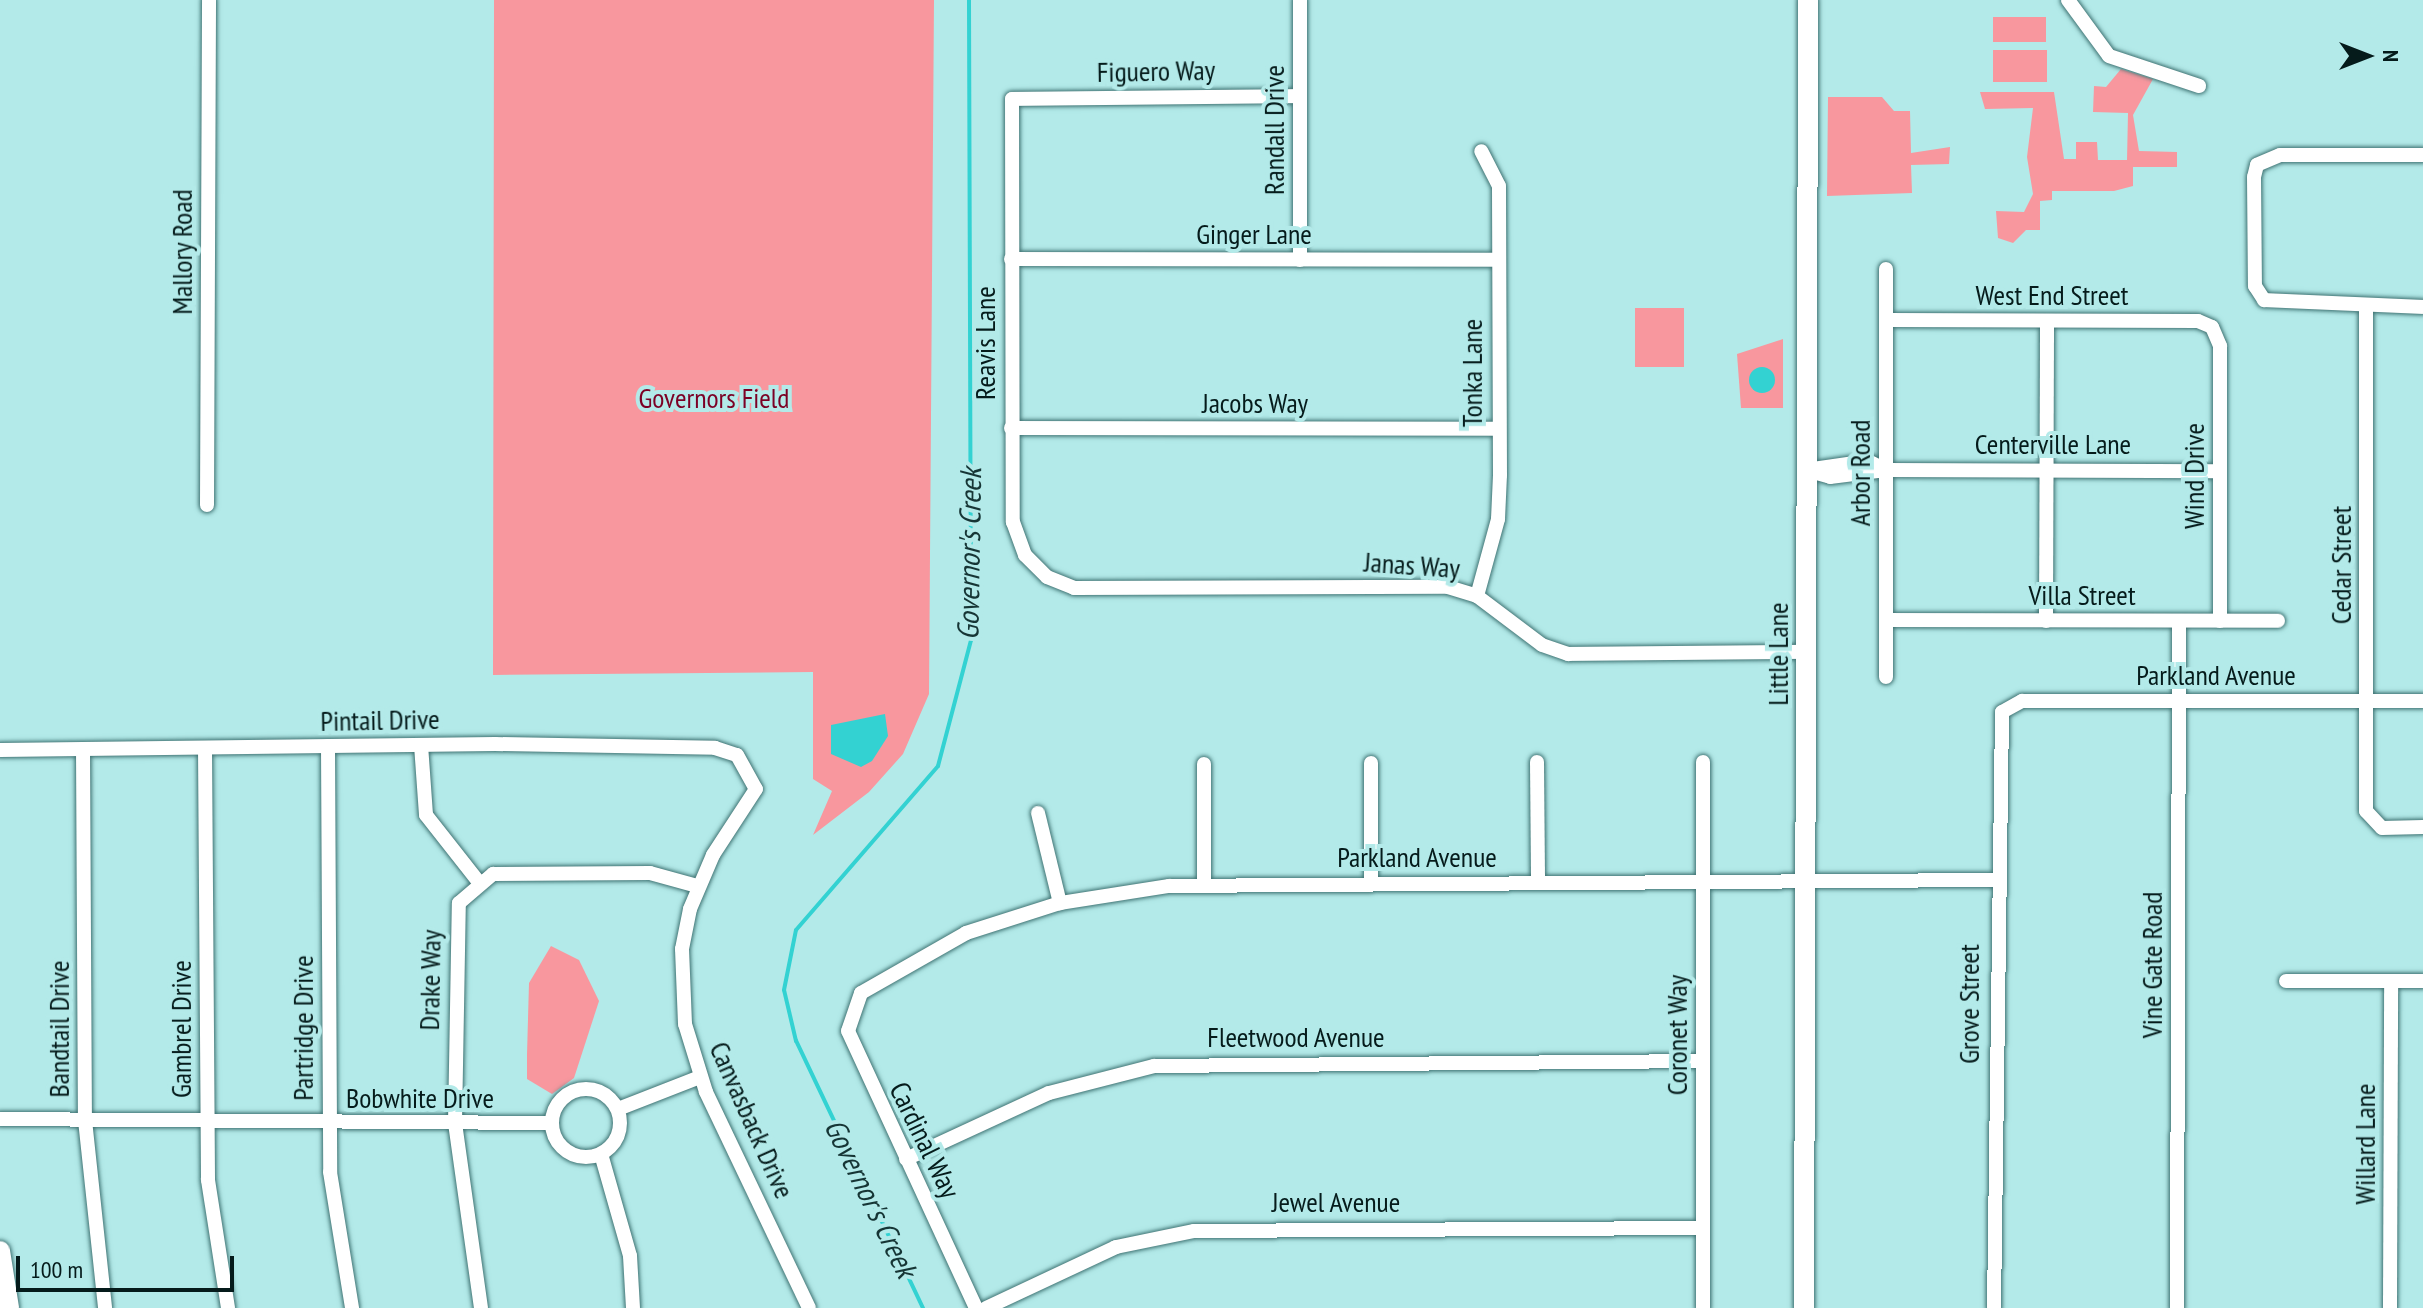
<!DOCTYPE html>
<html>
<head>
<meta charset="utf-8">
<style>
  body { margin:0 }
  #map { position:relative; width:2423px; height:1308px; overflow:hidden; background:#b3eae9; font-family:"PT Sans Narrow",sans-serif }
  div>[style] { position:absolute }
  .green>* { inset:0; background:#f8979e; transform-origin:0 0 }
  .water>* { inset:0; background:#33d2d2 }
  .round { border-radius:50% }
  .stream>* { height:4px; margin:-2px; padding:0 2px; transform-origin:2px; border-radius:2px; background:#33d2d2 }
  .roads { filter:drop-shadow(0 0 2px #3f7373) drop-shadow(0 0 2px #3f7373) }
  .street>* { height:14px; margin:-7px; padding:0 7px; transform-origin:7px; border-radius:7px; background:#fff }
  .street>.ring { margin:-7px; padding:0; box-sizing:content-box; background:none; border:14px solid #fff; border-radius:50% }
  .secondary>* { height:20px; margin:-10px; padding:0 10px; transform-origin:10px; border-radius:10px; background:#fff }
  span { translate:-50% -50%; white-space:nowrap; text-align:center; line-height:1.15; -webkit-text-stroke:8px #b3eae9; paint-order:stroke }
  .street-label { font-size:28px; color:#051b1b }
  .park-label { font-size:28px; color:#7c0025 }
  .water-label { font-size:30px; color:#163535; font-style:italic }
  .north { position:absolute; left:2327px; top:16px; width:80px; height:80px; -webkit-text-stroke:6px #b3eae9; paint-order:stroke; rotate:90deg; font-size:22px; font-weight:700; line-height:32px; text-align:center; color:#051b1b }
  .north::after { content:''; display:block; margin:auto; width:28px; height:36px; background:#051b1b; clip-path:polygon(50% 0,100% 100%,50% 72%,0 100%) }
  .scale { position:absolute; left:16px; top:1256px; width:218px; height:36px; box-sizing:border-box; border:4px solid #051b1b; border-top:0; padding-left:10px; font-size:24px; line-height:28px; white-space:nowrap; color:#051b1b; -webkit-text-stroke:6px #b3eae9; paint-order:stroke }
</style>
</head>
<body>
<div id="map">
  <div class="green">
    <i style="clip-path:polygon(494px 0,934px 0,929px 694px,903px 754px,869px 792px,813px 835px,832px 791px,813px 779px,813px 672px,493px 675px)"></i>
    <i style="left:1993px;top:17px;width:53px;height:25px"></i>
    <i style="left:1993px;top:50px;width:54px;height:32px"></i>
    <i style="clip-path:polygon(2121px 69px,2153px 79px,2133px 115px,2139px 151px,2177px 152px,2177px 167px,2133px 167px,2133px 186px,2114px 191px,2052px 191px,2052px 200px,2040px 201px,2040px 230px,2026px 230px,2013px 243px,1998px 238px,1996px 211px,2024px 212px,2033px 194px,2027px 157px,2033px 108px,1985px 109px,1980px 92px,2054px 92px,2064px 159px,2076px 159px,2076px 142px,2097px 142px,2098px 160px,2127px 160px,2128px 113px,2093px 112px,2094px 86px,2106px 87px)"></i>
    <i style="clip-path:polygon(1828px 97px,1882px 97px,1894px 111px,1910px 111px,1911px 153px,1950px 147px,1949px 164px,1911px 165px,1912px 193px,1827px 196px)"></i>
    <i style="left:1635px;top:308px;width:49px;height:59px"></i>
    <i style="clip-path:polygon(1783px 339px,1783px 408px,1741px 408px,1737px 354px)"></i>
    <i style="clip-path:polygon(551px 946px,579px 960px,599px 1001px,574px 1078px,552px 1094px,527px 1079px,527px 1055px,529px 983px)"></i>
  </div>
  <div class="water">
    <i class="round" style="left:1749px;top:367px;width:26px;height:26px"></i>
    <i style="clip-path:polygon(885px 714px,888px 736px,872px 761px,861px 767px,831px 754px,831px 725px)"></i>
  </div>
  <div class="stream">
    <i style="left:923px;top:1308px;width:296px;rotate:-115.4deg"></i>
    <i style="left:796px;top:1041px;width:52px;rotate:-103.2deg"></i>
    <i style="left:784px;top:990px;width:61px;rotate:-78.7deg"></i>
    <i style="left:796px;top:930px;width:217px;rotate:-49.1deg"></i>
    <i style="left:938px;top:766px;width:130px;rotate:-75.3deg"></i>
    <i style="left:971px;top:640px;width:640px;rotate:-90.18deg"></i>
  </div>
  <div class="roads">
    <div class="street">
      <i style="left:1300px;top:0;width:260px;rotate:90deg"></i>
      <i style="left:2068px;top:0;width:69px;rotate:53.8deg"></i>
      <i style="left:2109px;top:56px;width:95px;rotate:18.4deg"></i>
      <i style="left:1300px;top:96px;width:288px;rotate:179.4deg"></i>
      <i style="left:1012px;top:99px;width:423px;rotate:89.9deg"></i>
      <i style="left:1013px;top:522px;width:35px;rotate:70deg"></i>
      <i style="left:1025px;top:555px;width:31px;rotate:45deg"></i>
      <i style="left:1047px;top:577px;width:29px;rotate:22deg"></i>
      <i style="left:1074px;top:588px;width:374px;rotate:-0.2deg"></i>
      <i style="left:1448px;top:587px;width:30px;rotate:17deg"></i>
      <i style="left:1477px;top:596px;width:81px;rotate:37deg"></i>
      <i style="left:1542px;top:645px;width:28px;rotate:19deg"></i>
      <i style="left:1568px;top:654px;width:238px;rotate:-0.5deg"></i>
      <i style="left:2423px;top:155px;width:143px;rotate:180deg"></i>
      <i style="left:2280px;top:155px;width:25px;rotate:157deg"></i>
      <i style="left:2257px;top:165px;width:12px;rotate:104deg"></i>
      <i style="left:2254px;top:177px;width:109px;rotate:89.5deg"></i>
      <i style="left:2255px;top:286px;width:17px;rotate:57deg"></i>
      <i style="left:2264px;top:300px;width:159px;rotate:2.5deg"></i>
      <i style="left:1011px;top:259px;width:486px;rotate:0.1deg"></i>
      <i style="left:1886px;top:269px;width:408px;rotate:90deg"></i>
      <i style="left:2366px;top:307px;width:504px;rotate:90deg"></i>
      <i style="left:2366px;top:811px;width:23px;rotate:47deg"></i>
      <i style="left:2382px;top:828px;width:41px;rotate:-1.4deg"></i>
      <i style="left:1886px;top:320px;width:312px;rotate:0.2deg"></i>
      <i style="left:2198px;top:321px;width:15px;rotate:23deg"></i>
      <i style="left:2212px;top:327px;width:21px;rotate:67deg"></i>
      <i style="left:2220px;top:346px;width:275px;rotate:90deg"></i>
      <i style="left:1011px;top:428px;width:487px;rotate:0.1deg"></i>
      <i style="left:1806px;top:470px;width:25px;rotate:16deg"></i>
      <i style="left:1830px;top:477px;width:56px;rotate:-7.1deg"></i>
      <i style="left:1886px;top:470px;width:334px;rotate:0.2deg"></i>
      <i style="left:1806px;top:470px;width:63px;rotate:-8.3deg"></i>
      <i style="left:1868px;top:461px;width:20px;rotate:27deg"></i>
      <i style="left:207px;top:505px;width:505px;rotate:-89.77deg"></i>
      <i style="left:1477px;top:596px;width:80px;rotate:-74.7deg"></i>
      <i style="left:1498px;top:519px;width:44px;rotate:-87.4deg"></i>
      <i style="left:1500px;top:475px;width:289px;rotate:-90.2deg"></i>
      <i style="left:1499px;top:186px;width:39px;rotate:-117deg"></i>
      <i style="left:1886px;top:620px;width:392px;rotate:0.1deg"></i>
      <i style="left:2046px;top:621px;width:300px;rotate:-89.8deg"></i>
      <i style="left:421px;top:745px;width:70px;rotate:85.9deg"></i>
      <i style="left:426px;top:815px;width:84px;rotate:51.8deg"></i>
      <i style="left:328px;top:746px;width:426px;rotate:89.7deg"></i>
      <i style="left:330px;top:1172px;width:138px;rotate:80.8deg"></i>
      <i style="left:205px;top:748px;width:432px;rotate:89.6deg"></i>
      <i style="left:208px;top:1180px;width:130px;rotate:81.1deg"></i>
      <i style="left:83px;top:749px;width:371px;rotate:89.7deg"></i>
      <i style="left:85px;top:1120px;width:189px;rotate:83.9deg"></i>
      <i style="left:0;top:750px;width:495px;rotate:-0.7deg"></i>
      <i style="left:495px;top:744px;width:220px;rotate:1deg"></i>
      <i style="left:715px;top:748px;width:23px;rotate:18deg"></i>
      <i style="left:737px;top:755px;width:39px;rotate:61deg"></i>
      <i style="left:756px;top:789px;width:79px;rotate:123.1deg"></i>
      <i style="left:713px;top:855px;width:59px;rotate:113.1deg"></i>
      <i style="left:690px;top:909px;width:41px;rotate:101.3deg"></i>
      <i style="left:682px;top:949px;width:75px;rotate:87.7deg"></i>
      <i style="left:685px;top:1024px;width:71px;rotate:72.8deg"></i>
      <i style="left:706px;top:1092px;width:239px;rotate:64.5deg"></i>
      <i style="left:1537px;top:762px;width:121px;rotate:89.5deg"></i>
      <i style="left:1204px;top:764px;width:120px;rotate:90deg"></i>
      <i style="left:1038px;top:813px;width:93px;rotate:76.3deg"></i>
      <i style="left:1371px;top:883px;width:120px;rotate:-90deg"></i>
      <i style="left:2286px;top:981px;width:137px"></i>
      <i class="ring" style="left:552px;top:1089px;width:54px;height:54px"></i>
      <i style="left:618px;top:1109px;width:88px;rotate:-21.3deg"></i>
      <i style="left:0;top:1119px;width:552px;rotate:0.42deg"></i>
      <i style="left:601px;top:1154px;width:106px;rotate:74.1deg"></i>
      <i style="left:630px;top:1256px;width:52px;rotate:86.7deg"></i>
      <i style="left:906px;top:1159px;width:157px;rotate:-24.8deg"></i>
      <i style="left:1049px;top:1093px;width:108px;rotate:-14.4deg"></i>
      <i style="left:1154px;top:1066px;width:549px;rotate:-0.52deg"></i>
      <i style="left:481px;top:1308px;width:187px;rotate:-98deg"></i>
      <i style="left:455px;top:1123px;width:220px;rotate:-89deg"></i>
      <i style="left:459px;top:903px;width:45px;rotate:-40.5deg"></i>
      <i style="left:493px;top:874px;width:157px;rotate:-0.4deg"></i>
      <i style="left:650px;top:873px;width:49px;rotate:15.5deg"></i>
      <i style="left:976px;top:1308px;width:305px;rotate:-114.8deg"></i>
      <i style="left:848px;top:1031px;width:40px;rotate:-71.1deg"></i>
      <i style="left:861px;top:993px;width:121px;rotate:-29.7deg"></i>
      <i style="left:966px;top:933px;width:99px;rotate:-17.7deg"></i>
      <i style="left:1060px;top:903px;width:110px;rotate:-8.9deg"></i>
      <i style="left:1169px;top:886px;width:827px;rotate:-0.42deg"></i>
      <i style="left:986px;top:1308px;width:144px;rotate:-25.1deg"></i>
      <i style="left:1116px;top:1247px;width:80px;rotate:-11.6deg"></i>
      <i style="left:1194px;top:1231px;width:508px;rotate:-0.34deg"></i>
      <i style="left:1703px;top:1308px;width:546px;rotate:-90deg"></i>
      <i style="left:1994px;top:1308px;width:596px;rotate:-89.23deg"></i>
      <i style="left:2002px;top:712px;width:23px;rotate:-29deg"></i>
      <i style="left:2022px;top:701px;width:401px"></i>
      <i style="left:2177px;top:1308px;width:687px;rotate:-89.83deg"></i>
      <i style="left:2390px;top:1308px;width:327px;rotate:-89.8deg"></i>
    </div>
    <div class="secondary">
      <i style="left:0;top:1251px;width:58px;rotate:81deg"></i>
      <i style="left:1804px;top:1308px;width:1308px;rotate:-89.82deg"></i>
    </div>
  </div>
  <div class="street-label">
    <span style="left:1156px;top:71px;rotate:-1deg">Figuero Way</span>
    <span style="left:1274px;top:130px;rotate:-90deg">Randall Drive</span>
    <span style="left:1254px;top:234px">Ginger Lane</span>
    <span style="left:182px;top:252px;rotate:-90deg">Mallory Road</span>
    <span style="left:2052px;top:295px">West End Street</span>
    <span style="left:985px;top:343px;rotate:-90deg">Reavis Lane</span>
    <span style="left:1472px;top:373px;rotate:-90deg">Tonka Lane</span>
    <span style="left:1255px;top:403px">Jacobs Way</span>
    <span style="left:2053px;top:444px">Centerville Lane</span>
    <span style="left:1860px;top:473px;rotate:-90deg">Arbor Road</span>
    <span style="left:2194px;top:476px;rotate:-90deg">Wind Drive</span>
    <span style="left:1412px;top:565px;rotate:4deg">Janas Way</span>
    <span style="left:2341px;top:565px;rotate:-90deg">Cedar Street</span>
    <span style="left:2082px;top:595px">Villa Street</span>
    <span style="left:1778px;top:654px;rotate:-90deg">Little Lane</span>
    <span style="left:2216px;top:675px">Parkland Avenue</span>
    <span style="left:380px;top:720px;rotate:-1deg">Pintail Drive</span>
    <span style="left:1417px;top:857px">Parkland Avenue</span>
    <span style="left:2152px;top:965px;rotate:-90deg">Vine Gate Road</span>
    <span style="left:430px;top:980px;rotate:-89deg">Drake Way</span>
    <span style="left:1969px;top:1004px;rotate:-90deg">Grove Street</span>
    <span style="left:303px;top:1028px;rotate:-90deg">Partridge Drive</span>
    <span style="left:59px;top:1029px;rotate:-90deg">Bandtail Drive</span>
    <span style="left:181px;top:1029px;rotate:-90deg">Gambrel Drive</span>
    <span style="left:1677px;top:1035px;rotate:-90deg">Coronet Way</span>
    <span style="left:1296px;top:1037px">Fleetwood Avenue</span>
    <span style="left:420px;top:1098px">Bobwhite Drive</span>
    <span style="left:752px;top:1120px;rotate:66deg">Canvasback Drive</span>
    <span style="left:925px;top:1140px;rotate:64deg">Cardinal Way</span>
    <span style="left:2365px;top:1144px;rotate:-90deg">Willard Lane</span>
    <span style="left:1336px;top:1202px">Jewel Avenue</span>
  </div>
  <div class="park-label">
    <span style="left:714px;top:398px">Governors Field</span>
  </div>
  <div class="water-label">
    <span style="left:969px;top:554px;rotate:-89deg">Governor's Creek</span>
    <span style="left:871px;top:1198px;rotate:64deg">Governor's Creek</span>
  </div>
  <div class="north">N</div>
  <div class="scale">100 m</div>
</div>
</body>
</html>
